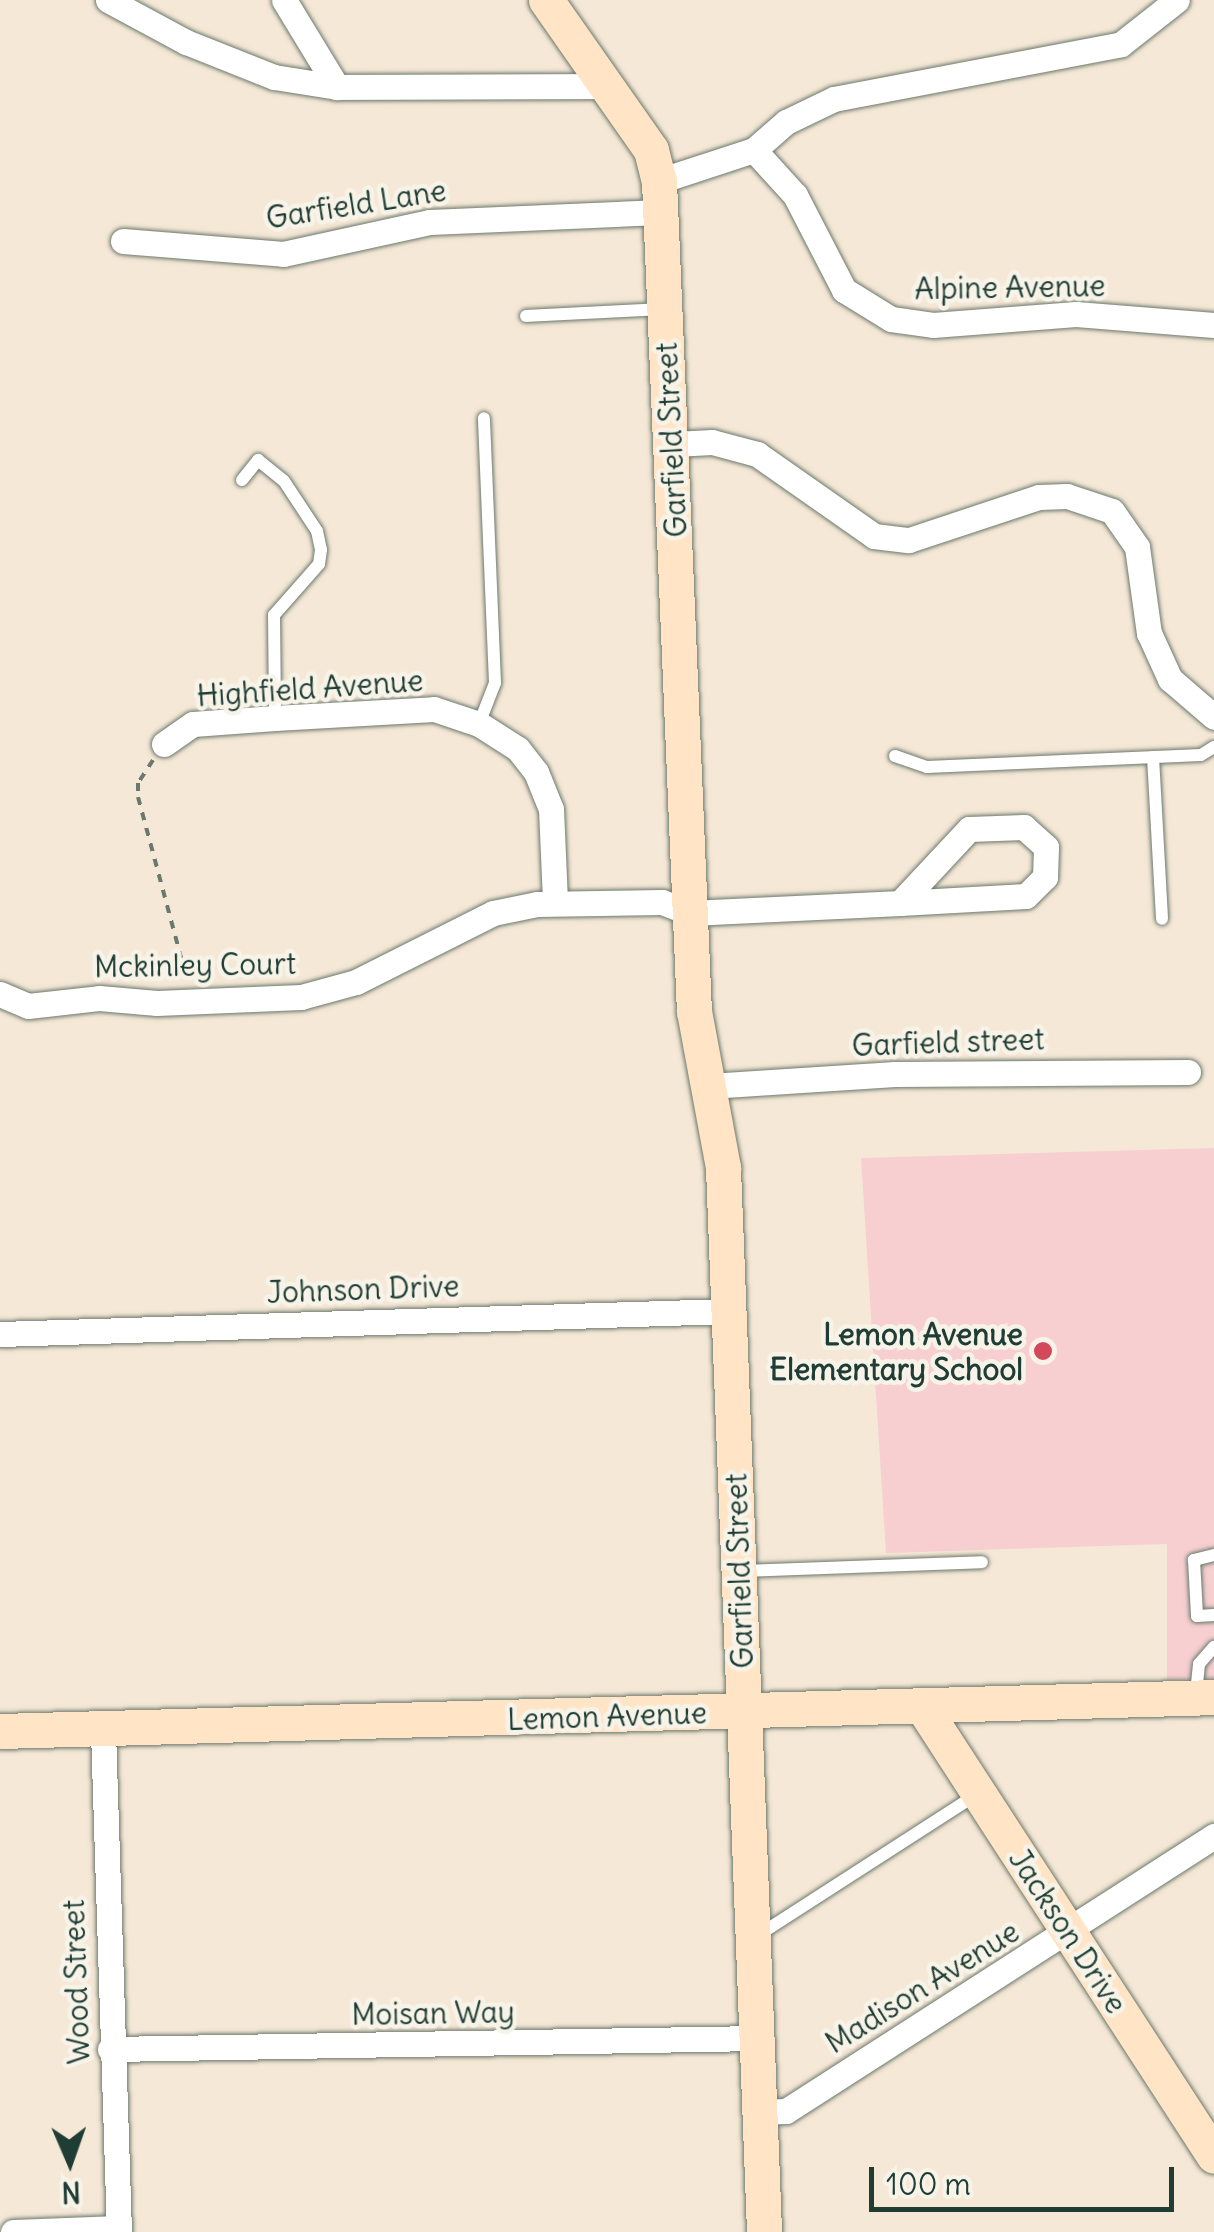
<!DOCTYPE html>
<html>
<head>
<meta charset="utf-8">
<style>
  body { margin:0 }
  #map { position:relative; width:1214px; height:2232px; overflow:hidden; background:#f6e8d6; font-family:Delius,sans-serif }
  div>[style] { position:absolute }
  .built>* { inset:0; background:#f7cfd1 }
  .path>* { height:4px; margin-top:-2px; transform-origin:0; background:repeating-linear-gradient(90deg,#6a796d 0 8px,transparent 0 16px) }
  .roads { filter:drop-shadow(0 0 2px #6a796d) drop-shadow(0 0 2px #6a796d) }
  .lane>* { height:12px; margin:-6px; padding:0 6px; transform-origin:6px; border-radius:6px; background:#fff }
  .street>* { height:25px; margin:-12.5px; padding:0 12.5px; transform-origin:12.5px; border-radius:12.5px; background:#fff }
  .secondary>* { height:35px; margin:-17.5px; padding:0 17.5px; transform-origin:17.5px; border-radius:17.5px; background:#ffe4c6 }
  .dots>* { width:28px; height:28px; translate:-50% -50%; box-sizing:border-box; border:5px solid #f7f3e8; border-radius:50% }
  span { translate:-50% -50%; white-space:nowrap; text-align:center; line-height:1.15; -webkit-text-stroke:9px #f7f3e8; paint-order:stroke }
  .street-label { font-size:30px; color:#1f3d34 }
  .poi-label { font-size:30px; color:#1f3d34; font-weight:700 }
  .right { translate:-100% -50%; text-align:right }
  .north { position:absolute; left:20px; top:2112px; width:100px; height:100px; -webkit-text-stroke:8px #f7f3e8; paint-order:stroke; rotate:178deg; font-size:28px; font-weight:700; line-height:40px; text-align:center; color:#1f3d34 }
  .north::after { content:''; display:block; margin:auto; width:35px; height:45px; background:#1f3d34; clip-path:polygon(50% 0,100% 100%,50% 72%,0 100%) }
  .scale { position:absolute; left:869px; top:2167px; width:305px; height:45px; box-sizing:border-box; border:5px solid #1f3d34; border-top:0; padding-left:12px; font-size:30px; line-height:35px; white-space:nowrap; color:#1f3d34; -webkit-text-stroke:8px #f7f3e8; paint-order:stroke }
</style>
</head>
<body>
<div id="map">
  <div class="built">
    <i style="clip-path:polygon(1214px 1148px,1214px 1678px,1167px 1680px,1167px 1544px,886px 1553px,861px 1158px)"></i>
  </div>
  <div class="path">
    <i style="left:153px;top:760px;width:27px;rotate:123deg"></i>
    <i style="left:138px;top:783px;width:14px;rotate:90deg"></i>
    <i style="left:138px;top:797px;width:189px;rotate:75deg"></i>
  </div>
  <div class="roads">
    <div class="lane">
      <i style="left:526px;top:316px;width:136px;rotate:-2.9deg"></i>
      <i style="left:242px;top:480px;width:26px;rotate:-51deg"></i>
      <i style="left:258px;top:460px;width:33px;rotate:39deg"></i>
      <i style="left:284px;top:481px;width:60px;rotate:56.6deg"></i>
      <i style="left:317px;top:531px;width:19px;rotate:78deg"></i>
      <i style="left:321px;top:550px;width:14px;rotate:98deg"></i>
      <i style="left:319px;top:564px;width:68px;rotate:131.4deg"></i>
      <i style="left:274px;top:615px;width:103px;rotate:89.4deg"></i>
      <i style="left:479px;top:724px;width:44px;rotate:-68.7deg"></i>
      <i style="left:495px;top:683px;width:265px;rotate:-92.4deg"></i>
      <i style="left:895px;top:756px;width:34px;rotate:19deg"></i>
      <i style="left:927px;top:767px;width:274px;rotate:-2.5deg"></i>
      <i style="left:1201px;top:755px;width:15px;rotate:-32deg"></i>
      <i style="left:1153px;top:757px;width:162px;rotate:86.8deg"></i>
      <i style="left:1214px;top:1555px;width:21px;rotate:166deg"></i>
      <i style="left:1194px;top:1560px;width:56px;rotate:86.9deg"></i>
      <i style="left:1197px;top:1616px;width:17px;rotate:-3deg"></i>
      <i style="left:742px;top:1571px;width:240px;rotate:-2.1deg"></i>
      <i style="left:1196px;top:1693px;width:29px;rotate:-84deg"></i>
      <i style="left:1199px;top:1664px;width:23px;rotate:-49deg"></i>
      <i style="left:757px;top:1936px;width:260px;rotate:-32.8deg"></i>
    </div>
    <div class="street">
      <i style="left:108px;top:0;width:89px;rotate:28.3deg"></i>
      <i style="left:186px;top:42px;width:95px;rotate:21.7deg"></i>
      <i style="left:274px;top:77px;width:64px;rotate:9deg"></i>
      <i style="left:337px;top:87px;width:266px;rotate:-0.2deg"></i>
      <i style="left:284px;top:0;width:102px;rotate:58.7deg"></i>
      <i style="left:754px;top:150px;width:61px;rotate:47.7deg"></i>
      <i style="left:795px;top:195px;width:107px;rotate:62.7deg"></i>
      <i style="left:844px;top:290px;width:55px;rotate:31.7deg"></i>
      <i style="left:891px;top:319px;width:42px;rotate:8.1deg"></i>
      <i style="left:933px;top:325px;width:143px;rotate:-4.4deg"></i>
      <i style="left:1076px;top:314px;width:138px;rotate:4.6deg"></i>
      <i style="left:659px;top:181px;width:100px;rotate:-18.1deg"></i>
      <i style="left:754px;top:150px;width:43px;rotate:-41.2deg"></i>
      <i style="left:786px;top:122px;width:53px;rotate:-25.6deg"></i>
      <i style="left:834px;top:99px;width:292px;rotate:-10.8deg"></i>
      <i style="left:1121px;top:44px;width:71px;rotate:-38.2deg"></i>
      <i style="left:123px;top:241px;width:161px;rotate:4.6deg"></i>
      <i style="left:283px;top:254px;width:150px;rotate:-12.3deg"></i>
      <i style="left:430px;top:222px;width:230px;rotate:-2.5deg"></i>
      <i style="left:674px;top:444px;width:38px;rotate:-3deg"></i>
      <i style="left:712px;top:442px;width:47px;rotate:14.9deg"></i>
      <i style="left:757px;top:454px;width:143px;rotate:35deg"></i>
      <i style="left:874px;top:536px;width:35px;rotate:7deg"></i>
      <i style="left:909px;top:540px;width:137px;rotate:-18.3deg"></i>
      <i style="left:1039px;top:497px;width:28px;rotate:-2deg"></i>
      <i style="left:1067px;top:496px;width:47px;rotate:18.4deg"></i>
      <i style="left:1112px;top:511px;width:44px;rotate:55.2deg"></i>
      <i style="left:1137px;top:547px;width:87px;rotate:82.1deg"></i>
      <i style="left:1149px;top:633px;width:51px;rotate:65.5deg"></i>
      <i style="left:1170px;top:679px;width:58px;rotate:40.8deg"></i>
      <i style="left:164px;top:744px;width:35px;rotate:-35deg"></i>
      <i style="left:193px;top:724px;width:82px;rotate:-4.2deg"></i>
      <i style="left:275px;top:718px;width:159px;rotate:-3.2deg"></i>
      <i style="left:434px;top:709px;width:47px;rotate:18.4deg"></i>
      <i style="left:479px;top:724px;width:46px;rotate:32.7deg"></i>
      <i style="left:518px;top:749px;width:29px;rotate:52deg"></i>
      <i style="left:536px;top:772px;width:40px;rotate:68deg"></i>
      <i style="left:551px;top:809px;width:93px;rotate:87.5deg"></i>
      <i style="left:0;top:994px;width:30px;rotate:23deg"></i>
      <i style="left:28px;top:1006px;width:71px;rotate:-6.4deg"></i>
      <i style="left:99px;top:998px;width:58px;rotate:4.9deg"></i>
      <i style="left:157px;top:1003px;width:144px;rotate:-2.4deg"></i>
      <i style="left:301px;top:997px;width:57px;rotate:-15.3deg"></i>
      <i style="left:356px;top:982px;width:153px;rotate:-26.7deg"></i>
      <i style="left:493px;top:913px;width:45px;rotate:-11.6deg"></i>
      <i style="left:537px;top:904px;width:125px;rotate:-0.9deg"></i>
      <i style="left:662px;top:902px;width:30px;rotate:21deg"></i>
      <i style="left:690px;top:913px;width:148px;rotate:-2.7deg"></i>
      <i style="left:838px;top:906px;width:62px;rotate:-2.8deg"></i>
      <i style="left:900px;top:903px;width:126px;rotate:-3.2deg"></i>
      <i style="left:1026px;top:896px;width:27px;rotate:-45deg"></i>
      <i style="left:1045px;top:877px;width:30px;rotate:-88deg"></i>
      <i style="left:1046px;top:847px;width:30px;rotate:-138deg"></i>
      <i style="left:1024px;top:827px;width:55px;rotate:177.9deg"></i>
      <i style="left:969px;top:829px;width:101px;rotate:133deg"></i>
      <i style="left:709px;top:1086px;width:186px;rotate:-3.7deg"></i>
      <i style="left:895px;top:1074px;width:293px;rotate:-0.4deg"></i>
      <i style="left:0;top:1334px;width:729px;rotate:-1.81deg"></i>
      <i style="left:103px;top:1731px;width:501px;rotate:88.17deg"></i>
      <i style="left:110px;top:2049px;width:649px;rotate:-0.97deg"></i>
      <i style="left:759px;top:2112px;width:27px;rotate:-2deg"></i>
      <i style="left:786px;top:2111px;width:509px;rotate:-32.72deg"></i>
      <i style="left:13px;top:2232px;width:106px;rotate:-2.2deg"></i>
    </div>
    <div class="secondary">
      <i style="left:546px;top:0;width:183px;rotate:55deg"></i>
      <i style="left:651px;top:150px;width:32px;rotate:76deg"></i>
      <i style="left:659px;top:181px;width:831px;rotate:87.59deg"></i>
      <i style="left:694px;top:1011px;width:160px;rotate:79.5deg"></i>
      <i style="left:723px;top:1168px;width:1065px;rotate:87.79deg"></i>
      <i style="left:922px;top:1706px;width:536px;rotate:57.02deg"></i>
      <i style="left:0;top:1731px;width:1214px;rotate:-1.6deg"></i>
    </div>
  </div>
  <div class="dots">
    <i style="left:1043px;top:1351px;background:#d1495b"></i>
  </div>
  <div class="street-label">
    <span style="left:356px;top:204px;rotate:-9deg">Garfield Lane</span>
    <span style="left:1010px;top:287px;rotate:-1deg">Alpine Avenue</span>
    <span style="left:671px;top:440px;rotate:-93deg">Garfield Street</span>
    <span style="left:310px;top:688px;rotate:-4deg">Highfield Avenue</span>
    <span style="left:195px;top:965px;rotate:-1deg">Mckinley Court</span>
    <span style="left:948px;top:1042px;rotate:-2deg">Garfield street</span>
    <span style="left:363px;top:1289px;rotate:-2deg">Johnson Drive</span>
    <span style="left:739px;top:1571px;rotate:-92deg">Garfield Street</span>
    <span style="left:607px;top:1716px;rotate:-2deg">Lemon Avenue</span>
    <span style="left:1068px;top:1931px;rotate:57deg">Jackson Drive</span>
    <span style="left:76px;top:1982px;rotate:-92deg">Wood Street</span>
    <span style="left:922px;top:1987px;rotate:-32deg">Madison Avenue</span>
    <span style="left:433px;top:2013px;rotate:-1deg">Moisan Way</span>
  </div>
  <div class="poi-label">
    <span class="right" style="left:1023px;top:1351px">Lemon Avenue<br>Elementary School</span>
  </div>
  <div class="north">N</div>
  <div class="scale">100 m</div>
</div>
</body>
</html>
